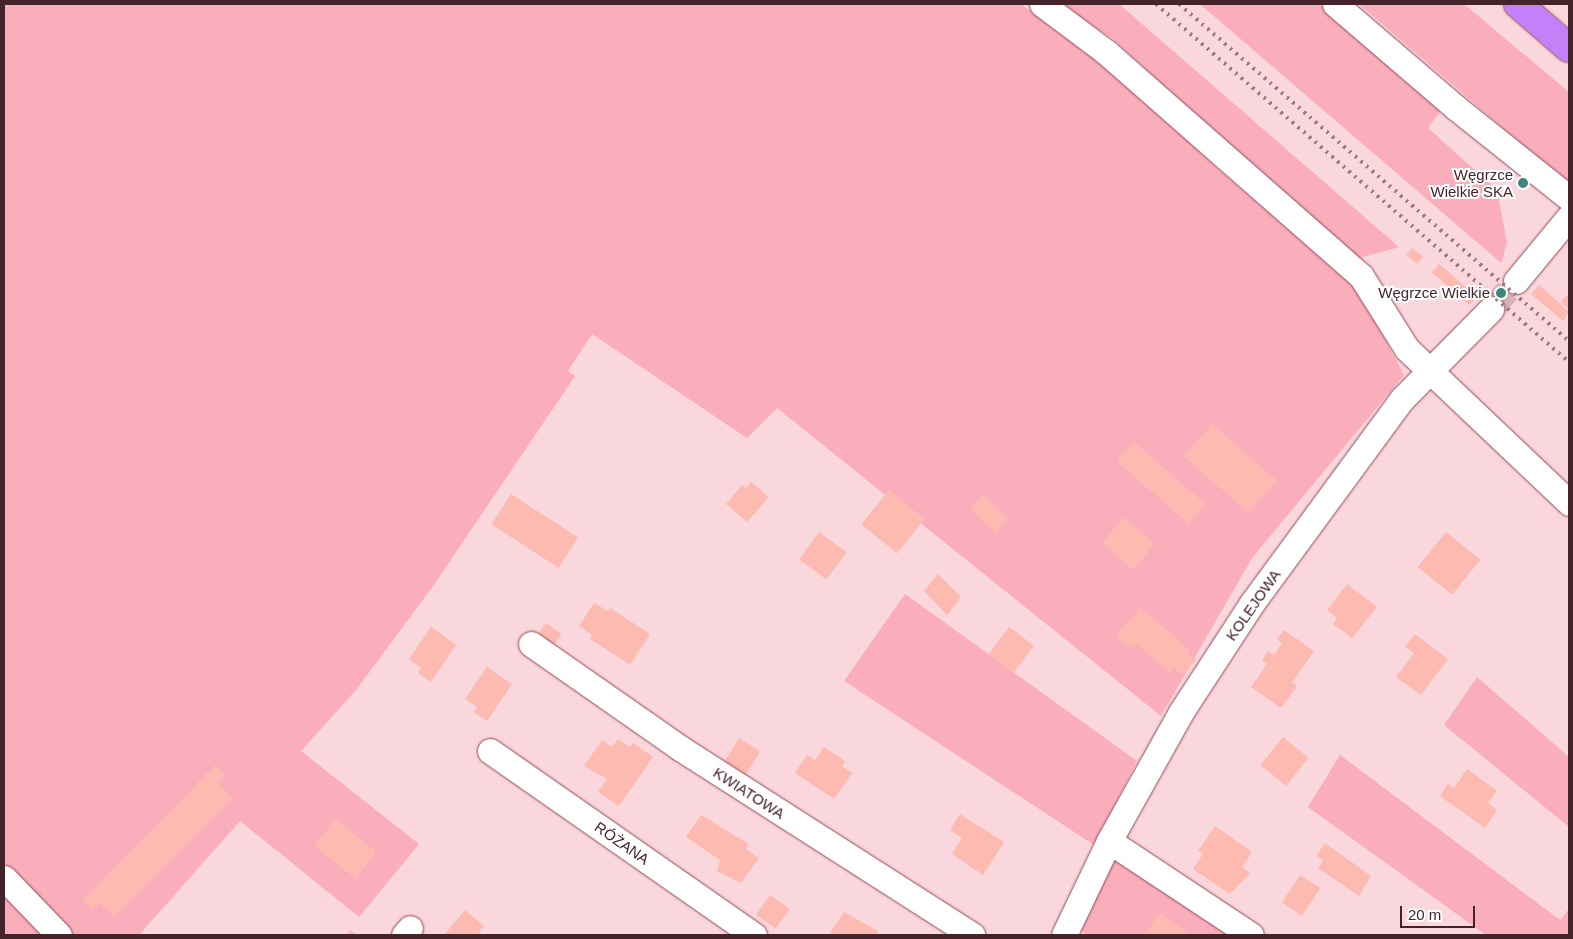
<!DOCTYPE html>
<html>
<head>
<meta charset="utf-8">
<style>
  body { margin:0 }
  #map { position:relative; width:1573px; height:939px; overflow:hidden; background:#fad7dc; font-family:Arial,sans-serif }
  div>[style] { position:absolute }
  .green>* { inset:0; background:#faaebb }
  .building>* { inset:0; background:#fdbab0; transform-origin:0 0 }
  .minor-tunnel>* { height:25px; margin-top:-12.5px; transform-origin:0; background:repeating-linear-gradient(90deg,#d6b3b8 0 25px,transparent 0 37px) }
  .roads { filter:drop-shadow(0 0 1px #924959) drop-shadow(0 0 1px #924959) }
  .minor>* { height:25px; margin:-12.5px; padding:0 12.5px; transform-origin:12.5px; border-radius:12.5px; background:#fff }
  .highway>* { height:28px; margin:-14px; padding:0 14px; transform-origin:14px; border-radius:14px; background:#c281f8 }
  .rail>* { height:4px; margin-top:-2px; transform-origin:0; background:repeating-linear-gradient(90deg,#9d7b81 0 2.5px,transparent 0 7.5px) }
  .dots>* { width:14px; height:14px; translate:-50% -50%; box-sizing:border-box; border:2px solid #fff; border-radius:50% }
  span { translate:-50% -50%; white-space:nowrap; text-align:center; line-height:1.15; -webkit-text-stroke:4px #fff; paint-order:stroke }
  .poi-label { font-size:15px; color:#44242a }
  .right { translate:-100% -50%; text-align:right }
  .street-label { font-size:15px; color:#44242a }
  .frame { position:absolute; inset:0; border:5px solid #44242a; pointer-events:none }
  .scale { position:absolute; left:1400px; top:906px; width:75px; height:22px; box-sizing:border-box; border:2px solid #44242a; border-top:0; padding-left:6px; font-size:15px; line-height:18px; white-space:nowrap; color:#44242a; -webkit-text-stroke:4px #fff; paint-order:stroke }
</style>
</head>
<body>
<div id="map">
  <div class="green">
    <i style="clip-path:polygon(4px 4px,1021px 4px,1107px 65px,1219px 170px,1350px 282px,1366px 303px,1404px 375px,1252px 558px,1161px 716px,777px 408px,747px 438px,592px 334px,568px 371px,575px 376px,433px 586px,356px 690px,301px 751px,419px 844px,359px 917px,240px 821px,139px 935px,4px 935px)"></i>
    <i style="clip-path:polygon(1060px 4px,1119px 4px,1399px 247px,1359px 258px,1243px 159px,1112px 38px)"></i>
    <i style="clip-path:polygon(1200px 4px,1319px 4px,1442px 109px,1428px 128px,1497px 190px,1507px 243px,1501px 263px)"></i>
    <i style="clip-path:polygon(1359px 4px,1464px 4px,1569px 92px,1569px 185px)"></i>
    <i style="clip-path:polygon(905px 594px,1137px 761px,1094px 845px,844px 681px)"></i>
    <i style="clip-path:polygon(1477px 677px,1569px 757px,1569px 827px,1444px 725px)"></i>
    <i style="clip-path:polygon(1340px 755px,1560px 920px,1569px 909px,1569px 935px,1486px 935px,1308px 807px)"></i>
    <i style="clip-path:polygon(1117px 852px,1235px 935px,1088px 935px,1077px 928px)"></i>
  </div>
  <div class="building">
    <i style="left:1412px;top:248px;width:14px;height:9px;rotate:39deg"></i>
    <i style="left:1439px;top:264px;width:50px;height:11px;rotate:41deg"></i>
    <i style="clip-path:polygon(1539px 285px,1569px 312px,1563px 321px,1531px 294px)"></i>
    <i style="clip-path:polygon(1567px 295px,1569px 296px,1569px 309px,1561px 302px)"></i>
    <i style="left:1212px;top:424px;width:86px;height:43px;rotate:41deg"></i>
    <i style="left:1134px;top:442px;width:95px;height:26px;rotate:41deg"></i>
    <i style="clip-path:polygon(751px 482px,769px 497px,747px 522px,726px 504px,742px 485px,746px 488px)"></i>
    <i style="left:889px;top:490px;width:46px;height:44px;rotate:39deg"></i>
    <i style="left:511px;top:494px;width:80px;height:36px;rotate:33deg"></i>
    <i style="left:983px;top:495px;width:35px;height:19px;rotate:43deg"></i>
    <i style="left:1124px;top:517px;width:41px;height:34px;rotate:41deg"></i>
    <i style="left:819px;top:532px;width:34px;height:34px;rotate:36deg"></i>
    <i style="left:1446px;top:532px;width:44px;height:45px;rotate:39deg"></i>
    <i style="clip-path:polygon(938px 574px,961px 597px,947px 615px,924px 591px)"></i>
    <i style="clip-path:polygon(1347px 584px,1377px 607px,1352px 638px,1333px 624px,1337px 618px,1327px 610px)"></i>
    <i style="clip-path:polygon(594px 603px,608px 611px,610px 608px,650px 634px,630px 665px,590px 639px,592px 635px,579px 626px)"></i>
    <i style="clip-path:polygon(1140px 607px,1190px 650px,1188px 653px,1196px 660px,1183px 675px,1174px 667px,1170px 673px,1136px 644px,1131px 649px,1116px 636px)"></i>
    <i style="left:546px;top:623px;width:19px;height:14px;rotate:35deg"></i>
    <i style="clip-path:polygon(431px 627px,456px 645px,431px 682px,418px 673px,421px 668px,409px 659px)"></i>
    <i style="left:1009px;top:627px;width:31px;height:34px;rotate:37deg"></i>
    <i style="clip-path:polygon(1284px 630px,1314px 651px,1292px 682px,1297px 686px,1281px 708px,1251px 687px,1267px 664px,1262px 660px,1268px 651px,1274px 655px,1282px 643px,1277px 639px)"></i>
    <i style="clip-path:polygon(1415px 634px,1448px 659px,1421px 695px,1396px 677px,1414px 653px,1405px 647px)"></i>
    <i style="clip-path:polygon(487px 667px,512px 684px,487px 721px,474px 712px,477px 707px,465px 699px)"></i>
    <i style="left:1283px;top:737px;width:33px;height:36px;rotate:39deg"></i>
    <i style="left:739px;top:738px;width:25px;height:34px;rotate:32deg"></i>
    <i style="clip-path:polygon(618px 739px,630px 747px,633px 743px,653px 757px,619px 806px,598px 792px,607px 779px,584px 766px,602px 740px,612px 747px)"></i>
    <i style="clip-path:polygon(824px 747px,845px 761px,842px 766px,852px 773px,834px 799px,795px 773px,807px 755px,815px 760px)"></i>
    <i style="clip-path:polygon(215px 765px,226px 775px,218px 783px,233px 798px,114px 917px,100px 903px,93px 910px,83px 900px)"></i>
    <i style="clip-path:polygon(1467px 769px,1497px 791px,1488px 803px,1497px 810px,1485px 828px,1440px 796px,1448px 784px,1454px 788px)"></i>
    <i style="clip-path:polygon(960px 814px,1004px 842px,983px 875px,952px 854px,962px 838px,950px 830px)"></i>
    <i style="clip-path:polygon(701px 815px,749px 844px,746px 849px,759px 858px,741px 883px,717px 871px,720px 860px,686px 837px)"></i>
    <i style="left:335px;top:819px;width:53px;height:34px;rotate:38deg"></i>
    <i style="clip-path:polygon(1215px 826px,1252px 852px,1242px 867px,1250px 873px,1230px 894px,1193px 869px,1203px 854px,1198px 851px)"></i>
    <i style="clip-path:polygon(1325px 843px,1371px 876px,1359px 896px,1318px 868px,1323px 860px,1316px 856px)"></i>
    <i style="left:1300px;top:875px;width:24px;height:33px;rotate:33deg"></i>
    <i style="left:770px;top:895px;width:24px;height:24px;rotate:35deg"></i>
    <i style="clip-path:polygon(465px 910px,484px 926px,479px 932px,483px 935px,444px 935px)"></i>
    <i style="clip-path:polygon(844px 912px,878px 931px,877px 935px,833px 935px,830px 933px)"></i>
    <i style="clip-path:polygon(1160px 913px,1187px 932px,1185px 935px,1144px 935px)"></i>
    <i style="clip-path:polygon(350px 930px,357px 935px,347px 935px)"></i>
  </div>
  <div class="minor-tunnel">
    <i style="left:1491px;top:309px;width:38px;rotate:-48deg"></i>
  </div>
  <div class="roads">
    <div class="minor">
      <i style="left:1042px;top:4px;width:80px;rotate:36.9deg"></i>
      <i style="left:1106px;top:52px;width:339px;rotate:41.3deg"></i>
      <i style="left:1361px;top:276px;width:86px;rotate:57.8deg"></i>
      <i style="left:1407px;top:349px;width:224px;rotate:43.5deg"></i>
      <i style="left:1335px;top:4px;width:158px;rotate:40.6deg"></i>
      <i style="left:1455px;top:107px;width:146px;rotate:38.6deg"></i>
      <i style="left:1516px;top:281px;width:83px;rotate:-50.4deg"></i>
      <i style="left:531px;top:644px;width:182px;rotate:34.9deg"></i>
      <i style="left:680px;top:748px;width:347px;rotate:32.6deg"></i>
      <i style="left:490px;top:751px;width:322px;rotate:34.9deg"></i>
      <i style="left:1109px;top:841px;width:170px;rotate:33.5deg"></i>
      <i style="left:4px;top:878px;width:79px;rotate:46deg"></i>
      <i style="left:404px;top:935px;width:9px;rotate:-49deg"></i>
      <i style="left:1064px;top:935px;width:104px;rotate:-64.4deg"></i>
      <i style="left:1109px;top:841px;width:148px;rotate:-60.8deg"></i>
      <i style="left:1181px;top:712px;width:130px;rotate:-56.9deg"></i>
      <i style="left:1252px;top:603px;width:253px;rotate:-53.7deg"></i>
      <i style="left:1402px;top:399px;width:127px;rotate:-45.3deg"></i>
    </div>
    <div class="highway">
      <i style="left:1518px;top:4px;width:67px;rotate:40.8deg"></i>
    </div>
  </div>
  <div class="rail">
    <i style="left:1156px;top:4px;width:547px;rotate:40.92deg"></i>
    <i style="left:1179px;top:4px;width:515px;rotate:40.83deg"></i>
  </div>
  <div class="dots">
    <i style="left:1523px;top:183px;background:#3f8680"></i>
    <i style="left:1501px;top:293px;background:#3f8680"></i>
  </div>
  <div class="poi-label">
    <span class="right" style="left:1513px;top:183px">Węgrzce<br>Wielkie SKA</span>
    <span class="right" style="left:1490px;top:293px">Węgrzce Wielkie</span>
  </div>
  <div class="street-label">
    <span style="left:1253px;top:605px;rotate:-55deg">KOLEJOWA</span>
    <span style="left:749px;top:793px;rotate:33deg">KWIATOWA</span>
    <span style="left:622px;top:843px;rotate:35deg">RÓŻANA</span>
  </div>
  <div class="frame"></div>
  <div class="scale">20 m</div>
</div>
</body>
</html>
